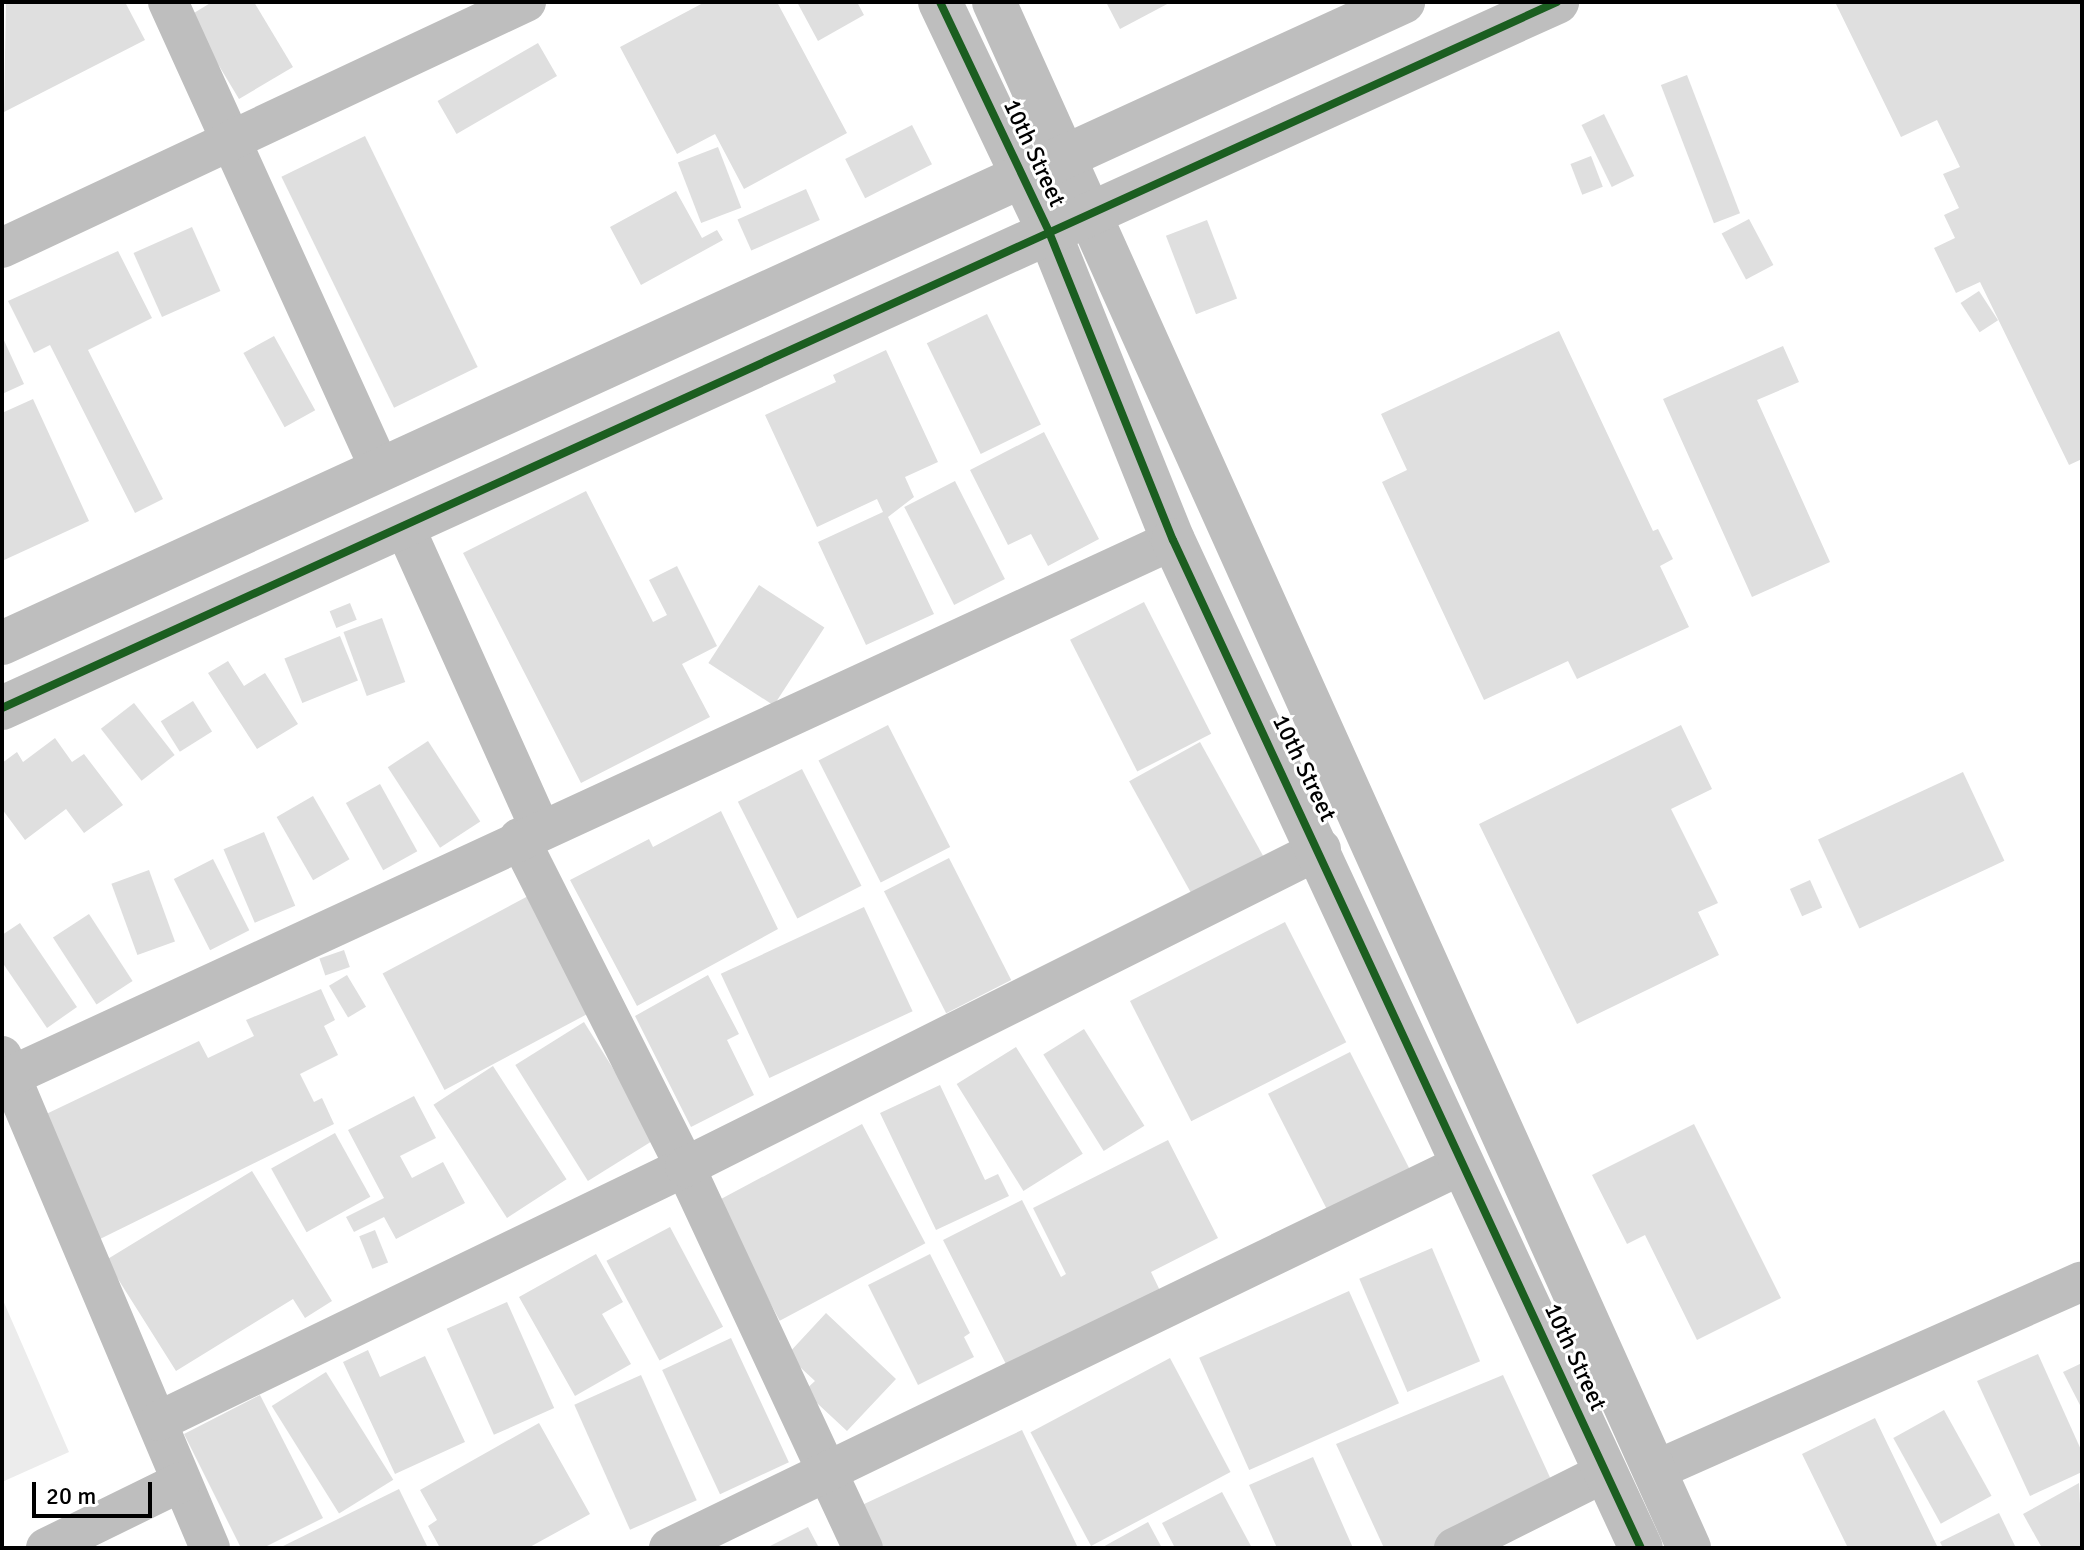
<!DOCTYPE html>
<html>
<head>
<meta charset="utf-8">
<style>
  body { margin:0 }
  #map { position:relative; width:2084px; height:1550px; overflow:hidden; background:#fff; font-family:Signika,sans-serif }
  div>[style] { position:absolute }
  .green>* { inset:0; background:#ececec }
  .building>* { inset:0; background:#dfdfdf; transform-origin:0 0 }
  .minor>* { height:40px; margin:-20px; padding:0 20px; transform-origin:20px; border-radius:20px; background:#bebebe }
  .tertiary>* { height:44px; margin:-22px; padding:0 22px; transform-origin:22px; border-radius:22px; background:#bebebe }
  .cycleway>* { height:8px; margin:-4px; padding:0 4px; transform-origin:4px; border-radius:4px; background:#1b5e20 }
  span { translate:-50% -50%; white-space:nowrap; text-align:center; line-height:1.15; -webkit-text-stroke:6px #fff; paint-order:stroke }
  .street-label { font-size:24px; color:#000 }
  .frame { position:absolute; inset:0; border:4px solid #000; pointer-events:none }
  .scale { position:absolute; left:32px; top:1482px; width:120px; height:36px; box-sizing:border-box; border:4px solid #000; border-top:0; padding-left:10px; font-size:24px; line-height:28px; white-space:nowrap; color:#000; -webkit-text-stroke:6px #fff; paint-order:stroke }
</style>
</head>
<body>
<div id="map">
  <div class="green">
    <i style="clip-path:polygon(2px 1298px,69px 1452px,2px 1482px)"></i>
  </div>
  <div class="building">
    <i style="clip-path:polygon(6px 2px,125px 2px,145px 40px,4px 112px)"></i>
    <i style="clip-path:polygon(212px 2px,254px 2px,293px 67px,239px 99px,189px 16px)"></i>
    <i style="clip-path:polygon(705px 2px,777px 2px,847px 133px,744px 189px,715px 134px,677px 154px,620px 47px)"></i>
    <i style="clip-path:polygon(797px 2px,857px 2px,864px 15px,818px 41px)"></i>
    <i style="clip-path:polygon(1106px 2px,1171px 2px,1120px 29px)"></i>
    <i style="clip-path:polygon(1835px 2px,2082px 2px,2082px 459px,2069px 465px,1980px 282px,1956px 293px,1934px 248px,1955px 238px,1944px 215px,1959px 208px,1943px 174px,1960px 167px,1937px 120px,1901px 137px)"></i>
    <i style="left:538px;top:43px;width:38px;height:116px;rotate:60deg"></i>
    <i style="left:1687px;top:75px;width:148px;height:28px;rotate:69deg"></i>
    <i style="left:1604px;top:114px;width:69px;height:25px;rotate:64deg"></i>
    <i style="left:912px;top:125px;width:44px;height:75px;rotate:63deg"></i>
    <i style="left:365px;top:136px;width:257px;height:93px;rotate:64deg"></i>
    <i style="left:718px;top:147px;width:65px;height:43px;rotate:69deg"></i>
    <i style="left:1591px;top:156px;width:33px;height:22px;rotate:69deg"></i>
    <i style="left:806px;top:189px;width:34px;height:75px;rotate:66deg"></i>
    <i style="clip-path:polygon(676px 191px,702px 238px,717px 230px,723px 240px,641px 285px,610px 227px)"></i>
    <i style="left:1749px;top:219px;width:52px;height:31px;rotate:62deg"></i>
    <i style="left:1207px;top:220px;width:84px;height:44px;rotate:69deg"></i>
    <i style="left:192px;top:227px;width:70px;height:64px;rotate:66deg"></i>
    <i style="clip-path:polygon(118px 251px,152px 318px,88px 350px,163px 499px,135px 513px,50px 345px,34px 353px,8px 301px)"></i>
    <i style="left:1979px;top:291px;width:35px;height:22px;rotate:57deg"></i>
    <i style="left:987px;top:314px;width:123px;height:67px;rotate:64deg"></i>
    <i style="clip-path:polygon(1559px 331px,1653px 531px,1658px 529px,1673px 559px,1660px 566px,1689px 627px,1577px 679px,1568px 661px,1484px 700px,1382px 482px,1407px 470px,1381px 414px)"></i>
    <i style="clip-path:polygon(2px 336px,24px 384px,2px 394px)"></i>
    <i style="left:274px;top:336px;width:85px;height:35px;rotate:61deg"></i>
    <i style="clip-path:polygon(1783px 346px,1799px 382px,1757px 400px,1830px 562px,1752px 597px,1663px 399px)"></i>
    <i style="clip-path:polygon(886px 350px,938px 462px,905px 477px,914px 497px,888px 517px,934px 614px,866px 645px,818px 542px,883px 512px,877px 499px,817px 527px,765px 415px,836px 382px,833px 375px)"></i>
    <i style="clip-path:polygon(33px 399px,89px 521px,2px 561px,2px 413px)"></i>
    <i style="clip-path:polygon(1044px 432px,1099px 539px,1048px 566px,1031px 534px,1008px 545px,970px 470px)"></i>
    <i style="left:955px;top:481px;width:110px;height:57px;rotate:63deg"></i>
    <i style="clip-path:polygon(586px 491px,653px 622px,667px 615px,649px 580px,677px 566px,717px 646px,682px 664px,710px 717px,581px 783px,463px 553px)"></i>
    <i style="left:759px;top:585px;width:78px;height:93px;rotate:33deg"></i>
    <i style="left:1144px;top:602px;width:148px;height:83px;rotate:63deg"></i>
    <i style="left:350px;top:603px;width:18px;height:22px;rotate:68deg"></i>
    <i style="left:382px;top:618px;width:68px;height:41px;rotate:70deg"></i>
    <i style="left:340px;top:636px;width:48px;height:60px;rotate:68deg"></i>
    <i style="clip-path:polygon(228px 661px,244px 686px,265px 673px,298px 724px,257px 749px,208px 673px)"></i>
    <i style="left:193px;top:701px;width:36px;height:38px;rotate:58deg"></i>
    <i style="left:134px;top:703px;width:66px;height:42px;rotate:52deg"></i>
    <i style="left:888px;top:725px;width:137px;height:78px;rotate:63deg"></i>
    <i style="clip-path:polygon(1681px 725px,1712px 789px,1671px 809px,1718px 903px,1698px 912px,1719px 955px,1577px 1024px,1479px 824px)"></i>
    <i style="clip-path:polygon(55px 738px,72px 762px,84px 754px,123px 805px,84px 833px,66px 809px,25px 840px,2px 809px,2px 763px,17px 752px,23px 762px)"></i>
    <i style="left:428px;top:741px;width:96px;height:48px;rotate:57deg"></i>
    <i style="left:1200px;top:742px;width:142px;height:81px;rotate:61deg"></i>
    <i style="left:802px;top:769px;width:131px;height:72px;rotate:63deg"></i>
    <i style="left:1963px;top:772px;width:98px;height:160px;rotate:65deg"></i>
    <i style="left:380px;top:784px;width:77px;height:39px;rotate:61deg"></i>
    <i style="left:313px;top:796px;width:73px;height:42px;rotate:60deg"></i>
    <i style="clip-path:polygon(721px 811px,778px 929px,637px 1006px,570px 880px,649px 839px,653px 847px)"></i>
    <i style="left:264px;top:832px;width:80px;height:44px;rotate:67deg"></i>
    <i style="left:949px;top:858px;width:137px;height:73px;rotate:63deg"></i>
    <i style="left:213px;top:859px;width:80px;height:44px;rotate:63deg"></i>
    <i style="left:149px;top:870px;width:76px;height:40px;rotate:70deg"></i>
    <i style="left:1810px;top:880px;width:30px;height:22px;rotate:66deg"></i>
    <i style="left:530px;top:895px;width:132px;height:167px;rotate:62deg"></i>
    <i style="left:864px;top:907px;width:115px;height:158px;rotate:65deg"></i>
    <i style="left:89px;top:914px;width:80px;height:43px;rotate:57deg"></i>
    <i style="left:1285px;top:922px;width:135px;height:174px;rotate:63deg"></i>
    <i style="clip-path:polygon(20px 923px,77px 1007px,47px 1028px,2px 962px,2px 935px)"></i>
    <i style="left:344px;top:950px;width:18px;height:26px;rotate:71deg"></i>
    <i style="left:347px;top:975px;width:37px;height:21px;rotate:59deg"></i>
    <i style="clip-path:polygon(708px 975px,739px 1034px,727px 1040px,754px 1095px,691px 1127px,635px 1016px)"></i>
    <i style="clip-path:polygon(321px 989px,335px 1020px,324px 1026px,338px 1055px,300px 1074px,314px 1102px,322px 1098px,334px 1124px,100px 1239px,42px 1116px,199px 1041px,208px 1058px,254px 1036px,246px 1020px)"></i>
    <i style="left:584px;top:1022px;width:137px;height:81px;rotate:58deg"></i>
    <i style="left:1084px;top:1029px;width:114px;height:48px;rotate:58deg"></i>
    <i style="left:1016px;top:1047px;width:126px;height:70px;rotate:58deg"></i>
    <i style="left:1350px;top:1052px;width:136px;height:92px;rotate:63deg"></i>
    <i style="left:493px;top:1066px;width:135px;height:71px;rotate:57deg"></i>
    <i style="clip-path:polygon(940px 1085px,985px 1180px,998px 1174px,1009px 1196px,936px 1230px,880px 1113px)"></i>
    <i style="clip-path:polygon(414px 1096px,436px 1138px,400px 1156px,412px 1178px,443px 1162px,465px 1203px,396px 1239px,384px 1217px,354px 1232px,346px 1217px,384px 1198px,348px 1130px)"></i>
    <i style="left:862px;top:1124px;width:135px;height:165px;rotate:62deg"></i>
    <i style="clip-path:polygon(1694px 1124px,1781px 1298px,1697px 1340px,1645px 1235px,1627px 1244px,1592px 1175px)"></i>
    <i style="left:335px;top:1133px;width:73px;height:73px;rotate:61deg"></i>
    <i style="clip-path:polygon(1168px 1140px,1218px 1238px,1151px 1272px,1165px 1301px,1011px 1374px,943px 1240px,1022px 1200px,1061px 1277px,1066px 1274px,1033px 1208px)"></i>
    <i style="clip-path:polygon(252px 1171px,332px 1301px,305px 1318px,293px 1299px,176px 1371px,106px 1260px)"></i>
    <i style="left:670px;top:1227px;width:113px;height:72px;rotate:62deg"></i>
    <i style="left:375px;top:1230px;width:35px;height:17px;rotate:68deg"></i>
    <i style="left:1432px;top:1248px;width:123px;height:79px;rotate:67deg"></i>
    <i style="clip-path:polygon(596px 1254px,623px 1302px,602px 1314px,631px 1364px,575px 1396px,519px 1297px)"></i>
    <i style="clip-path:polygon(930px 1254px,970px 1333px,964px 1337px,974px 1357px,918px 1385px,868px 1285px)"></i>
    <i style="left:1349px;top:1291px;width:123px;height:164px;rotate:66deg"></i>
    <i style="left:507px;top:1302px;width:116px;height:66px;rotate:66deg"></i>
    <i style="clip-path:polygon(826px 1313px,896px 1379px,847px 1431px,804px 1391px,815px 1381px,787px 1355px)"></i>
    <i style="left:731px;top:1338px;width:137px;height:76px;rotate:65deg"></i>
    <i style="clip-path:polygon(368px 1350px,380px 1377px,425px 1356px,465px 1442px,395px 1474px,343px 1362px)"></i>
    <i style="clip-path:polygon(2038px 1354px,2082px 1452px,2082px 1472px,2030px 1496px,1977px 1381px)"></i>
    <i style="left:1170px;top:1358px;width:129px;height:158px;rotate:62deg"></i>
    <i style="clip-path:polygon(2082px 1363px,2082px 1409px,2063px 1372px)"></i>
    <i style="left:326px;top:1372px;width:127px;height:64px;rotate:58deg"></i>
    <i style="left:641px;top:1375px;width:137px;height:73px;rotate:66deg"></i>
    <i style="clip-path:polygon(1503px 1375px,1559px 1497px,1448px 1548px,1384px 1548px,1336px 1444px)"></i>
    <i style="clip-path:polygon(260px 1395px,323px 1518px,263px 1548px,241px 1548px,184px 1434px)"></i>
    <i style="left:1944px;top:1410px;width:98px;height:58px;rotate:61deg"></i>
    <i style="clip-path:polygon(1875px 1418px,1887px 1443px,1938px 1548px,1848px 1548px,1802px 1454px)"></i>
    <i style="clip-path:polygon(539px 1423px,590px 1514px,528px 1548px,440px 1548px,428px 1526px,437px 1520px,420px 1490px)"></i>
    <i style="clip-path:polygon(1022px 1430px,1078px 1548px,882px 1548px,862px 1505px)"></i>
    <i style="clip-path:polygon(1313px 1457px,1353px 1548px,1277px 1548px,1249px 1485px)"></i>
    <i style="clip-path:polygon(2079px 1483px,2082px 1548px,2042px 1548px,2023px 1514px)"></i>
    <i style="clip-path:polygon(399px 1489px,428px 1548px,279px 1548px)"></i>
    <i style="clip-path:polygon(1222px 1492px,1252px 1548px,1175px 1548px,1162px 1523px)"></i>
    <i style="clip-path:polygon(1999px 1513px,2016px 1548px,1943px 1548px,1940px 1542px)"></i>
    <i style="clip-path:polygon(1148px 1522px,1162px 1548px,1101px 1548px)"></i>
    <i style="clip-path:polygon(808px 1527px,819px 1548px,766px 1548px)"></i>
  </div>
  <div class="minor">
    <i style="left:168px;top:2px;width:513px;rotate:65.58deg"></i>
    <i style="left:2px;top:248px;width:579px;rotate:-25.15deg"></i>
    <i style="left:405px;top:528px;width:329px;rotate:65.8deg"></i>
    <i style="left:519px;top:838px;width:369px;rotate:63.2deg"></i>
    <i style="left:685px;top:1167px;width:421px;rotate:65deg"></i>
    <i style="left:2px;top:1056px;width:534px;rotate:67.08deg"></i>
    <i style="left:11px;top:1076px;width:1280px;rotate:-24.76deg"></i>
    <i style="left:159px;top:1421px;width:584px;rotate:-25.78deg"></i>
    <i style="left:685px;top:1167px;width:711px;rotate:-26.57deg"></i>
    <i style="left:1654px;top:1471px;width:468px;rotate:-23.9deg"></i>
    <i style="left:46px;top:1548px;width:150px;rotate:-26.1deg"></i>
    <i style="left:669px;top:1548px;width:882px;rotate:-25.81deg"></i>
    <i style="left:1454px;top:1548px;width:170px;rotate:-26.6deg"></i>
  </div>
  <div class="tertiary">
    <i style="left:940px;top:2px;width:255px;rotate:64.6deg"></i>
    <i style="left:1049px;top:232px;width:332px;rotate:68.1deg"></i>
    <i style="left:1173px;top:540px;width:1111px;rotate:65.1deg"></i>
    <i style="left:994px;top:2px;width:1695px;rotate:65.79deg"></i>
    <i style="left:2px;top:643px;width:1541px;rotate:-24.59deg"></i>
    <i style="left:2px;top:708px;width:1708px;rotate:-24.42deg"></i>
  </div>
  <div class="cycleway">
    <i style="left:940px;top:2px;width:255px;rotate:64.6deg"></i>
    <i style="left:1049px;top:232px;width:332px;rotate:68.1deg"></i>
    <i style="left:1173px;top:540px;width:1111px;rotate:65.1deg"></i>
    <i style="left:2px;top:708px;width:1708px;rotate:-24.42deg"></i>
  </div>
  <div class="street-label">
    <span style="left:1034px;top:153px;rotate:65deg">10th Street</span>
    <span style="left:1304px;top:768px;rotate:64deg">10th Street</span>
    <span style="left:1575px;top:1357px;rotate:65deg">10th Street</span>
  </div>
  <div class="frame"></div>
  <div class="scale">20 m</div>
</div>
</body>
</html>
